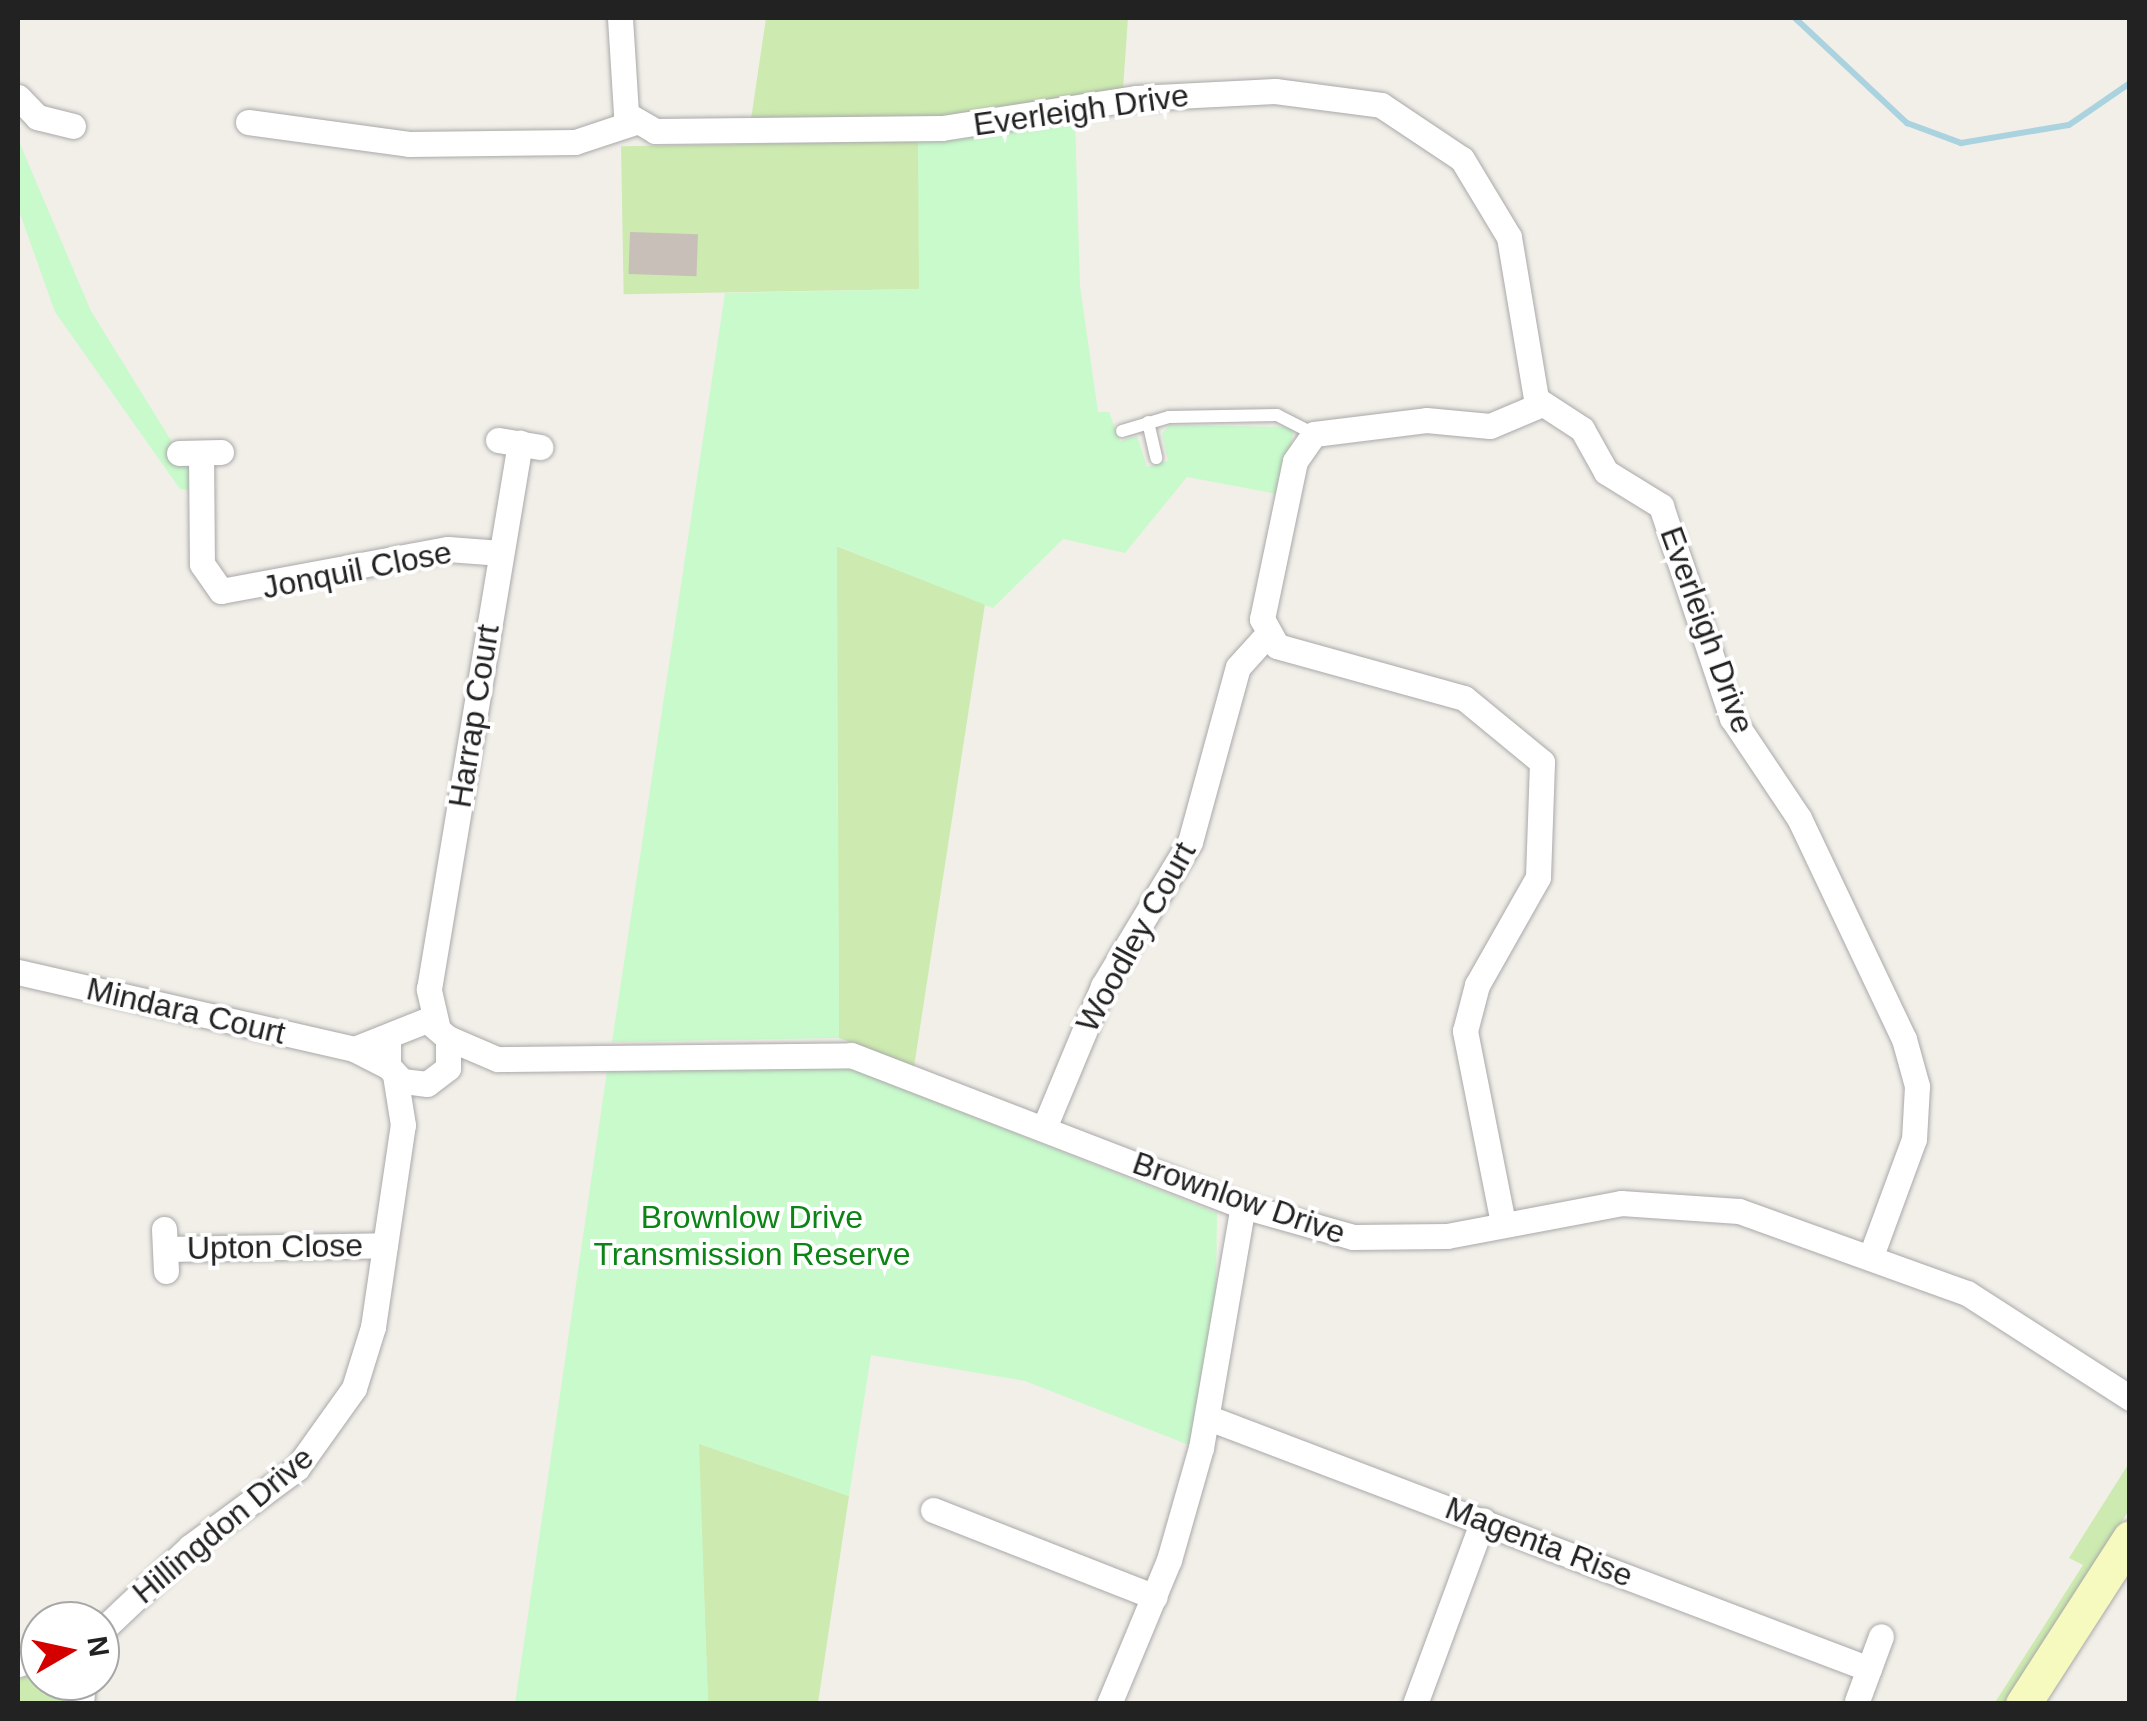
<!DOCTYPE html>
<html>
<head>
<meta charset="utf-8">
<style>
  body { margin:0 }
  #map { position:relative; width:2147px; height:1721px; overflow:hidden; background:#f2efe9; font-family:Helvetica,sans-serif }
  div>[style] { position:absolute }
  .grass>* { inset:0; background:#cdebb0; transform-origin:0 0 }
  .park>* { inset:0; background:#c8facc }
  .stream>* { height:6px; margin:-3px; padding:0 3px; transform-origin:3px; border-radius:3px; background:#aad3df }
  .building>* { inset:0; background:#c7bfb8; transform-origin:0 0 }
  .roads { filter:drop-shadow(0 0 2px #a9a9a9) drop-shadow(0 0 2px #a9a9a9) }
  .lane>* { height:12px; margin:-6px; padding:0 6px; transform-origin:6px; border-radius:6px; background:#fff }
  .street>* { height:25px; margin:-12.5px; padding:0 12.5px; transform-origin:12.5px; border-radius:12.5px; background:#fff }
  .secondary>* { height:35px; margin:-17.5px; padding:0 17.5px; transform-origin:17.5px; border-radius:17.5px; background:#f7fabf }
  span { translate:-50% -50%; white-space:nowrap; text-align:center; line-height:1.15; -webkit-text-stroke:8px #fff; paint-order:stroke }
  .street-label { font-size:32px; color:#222 }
  .park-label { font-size:32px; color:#0c8416 }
  .frame { position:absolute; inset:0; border:20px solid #222; pointer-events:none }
  .north { position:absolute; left:20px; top:1601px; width:100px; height:100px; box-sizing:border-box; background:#fff; border:2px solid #a7a7a7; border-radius:50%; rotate:81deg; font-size:28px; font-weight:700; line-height:40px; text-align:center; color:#222 }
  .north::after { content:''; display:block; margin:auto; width:35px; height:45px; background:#d40000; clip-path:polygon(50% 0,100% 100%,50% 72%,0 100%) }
</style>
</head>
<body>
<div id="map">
  <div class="grass">
    <i style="clip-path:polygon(766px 18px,1128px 18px,1123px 89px,949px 116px,751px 119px)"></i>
    <i style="left:918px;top:141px;width:148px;height:297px;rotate:89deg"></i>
    <i style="clip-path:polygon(836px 546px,985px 604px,914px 1067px,839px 1038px)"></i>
    <i style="clip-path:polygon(698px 1443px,849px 1496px,818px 1703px,708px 1703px)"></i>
    <i style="clip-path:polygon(2129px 1463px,2129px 1510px,2010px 1703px,1994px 1704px,2083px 1565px,2069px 1558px)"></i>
    <i style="clip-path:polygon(40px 1670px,40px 1681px,71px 1681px,68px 1703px,18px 1704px,18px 1680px)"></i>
  </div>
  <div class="park">
    <i style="clip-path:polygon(1075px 119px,1080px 286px,1098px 412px,1109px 412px,1120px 441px,1137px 436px,1147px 467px,1168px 461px,1162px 433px,1170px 425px,1294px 427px,1282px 495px,1187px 477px,1125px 553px,1063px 539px,993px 608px,837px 546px,839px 1038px,612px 1042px,725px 293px,919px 289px,918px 141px)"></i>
    <i style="clip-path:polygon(18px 139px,91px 311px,190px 471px,193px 490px,180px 489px,55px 312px,18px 208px)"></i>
    <i style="clip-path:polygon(849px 1068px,1217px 1213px,1216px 1297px,1189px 1445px,1025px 1381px,871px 1355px,849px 1496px,699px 1444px,708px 1703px,515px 1704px,607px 1071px)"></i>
  </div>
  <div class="stream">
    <i style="left:1795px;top:18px;width:154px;rotate:43.2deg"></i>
    <i style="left:1907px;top:123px;width:58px;rotate:20.3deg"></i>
    <i style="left:1961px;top:143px;width:109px;rotate:-9.5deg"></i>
    <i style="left:2069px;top:125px;width:74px;rotate:-34.5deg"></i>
  </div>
  <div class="building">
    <i style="left:630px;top:232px;width:68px;height:42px;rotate:2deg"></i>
  </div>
  <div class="roads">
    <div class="lane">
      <i style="left:1148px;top:422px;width:37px;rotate:77deg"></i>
      <i style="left:1122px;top:431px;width:49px;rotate:-16.6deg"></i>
      <i style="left:1169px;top:417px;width:108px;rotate:-1.1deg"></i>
      <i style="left:1277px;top:415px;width:42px;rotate:27.2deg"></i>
    </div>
    <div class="street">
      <i style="left:620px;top:18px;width:96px;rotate:86.4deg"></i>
      <i style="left:626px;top:114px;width:34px;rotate:30deg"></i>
      <i style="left:655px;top:131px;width:287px;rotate:-0.6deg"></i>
      <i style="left:942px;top:128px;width:196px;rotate:-8.8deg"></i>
      <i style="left:1136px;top:98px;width:139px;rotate:-2.9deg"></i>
      <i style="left:1275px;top:91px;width:107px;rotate:7.5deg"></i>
      <i style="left:1381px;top:105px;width:97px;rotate:33.7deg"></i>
      <i style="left:1462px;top:159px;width:91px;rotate:58.9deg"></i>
      <i style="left:1509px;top:237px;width:164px;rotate:80.5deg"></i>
      <i style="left:1536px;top:399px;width:55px;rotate:33.1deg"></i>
      <i style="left:1582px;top:429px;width:49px;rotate:60.8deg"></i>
      <i style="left:1606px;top:472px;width:65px;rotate:31.7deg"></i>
      <i style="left:1661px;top:506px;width:224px;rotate:71.5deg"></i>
      <i style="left:1732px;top:718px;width:120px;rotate:56.2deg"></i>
      <i style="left:1799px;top:818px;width:245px;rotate:64.6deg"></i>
      <i style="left:1904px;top:1039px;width:49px;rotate:74.5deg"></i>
      <i style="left:1917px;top:1086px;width:53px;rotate:93.2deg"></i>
      <i style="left:1914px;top:1139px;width:121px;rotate:110.2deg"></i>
      <i style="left:18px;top:97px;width:28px;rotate:46deg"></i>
      <i style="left:37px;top:117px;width:37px;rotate:14deg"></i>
      <i style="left:248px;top:122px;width:162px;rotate:7.8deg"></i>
      <i style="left:409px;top:144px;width:166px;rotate:-0.7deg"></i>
      <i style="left:575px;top:142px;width:60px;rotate:-18.4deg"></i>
      <i style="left:498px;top:440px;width:43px;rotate:9.5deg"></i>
      <i style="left:179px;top:453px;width:42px;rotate:-1.4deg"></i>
      <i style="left:201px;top:453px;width:111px;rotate:89.5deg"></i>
      <i style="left:202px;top:564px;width:33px;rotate:55deg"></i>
      <i style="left:221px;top:591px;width:231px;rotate:-10.5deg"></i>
      <i style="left:448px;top:549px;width:53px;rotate:4.3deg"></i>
      <i style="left:18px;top:972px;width:345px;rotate:12.9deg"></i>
      <i style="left:354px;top:1049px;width:38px;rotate:27deg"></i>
      <i style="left:437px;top:1025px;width:37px;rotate:-103deg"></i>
      <i style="left:429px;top:989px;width:554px;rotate:-80.54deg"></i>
      <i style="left:448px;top:1038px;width:53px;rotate:23.2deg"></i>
      <i style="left:497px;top:1059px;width:354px;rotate:-0.6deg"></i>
      <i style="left:851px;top:1055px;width:420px;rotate:21.1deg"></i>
      <i style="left:1243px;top:1206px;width:114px;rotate:15.7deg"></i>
      <i style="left:1353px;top:1237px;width:94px;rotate:-0.6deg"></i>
      <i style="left:1447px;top:1236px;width:177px;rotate:-10.7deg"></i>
      <i style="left:1621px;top:1203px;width:118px;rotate:3.9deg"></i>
      <i style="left:1739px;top:1211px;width:242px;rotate:19.8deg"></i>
      <i style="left:1967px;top:1293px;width:194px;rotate:32.8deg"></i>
      <i style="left:354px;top:1049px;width:79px;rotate:-21.7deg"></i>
      <i style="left:427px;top:1020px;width:28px;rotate:41deg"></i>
      <i style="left:448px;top:1038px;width:30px;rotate:90deg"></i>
      <i style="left:448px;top:1068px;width:26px;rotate:143deg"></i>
      <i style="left:427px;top:1084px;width:25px;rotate:-173deg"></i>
      <i style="left:402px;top:1081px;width:21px;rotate:-133deg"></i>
      <i style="left:388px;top:1066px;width:29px;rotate:-90deg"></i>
      <i style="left:1044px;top:1128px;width:154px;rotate:-67.4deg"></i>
      <i style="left:1103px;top:986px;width:168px;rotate:-58.9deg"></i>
      <i style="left:1190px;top:842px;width:181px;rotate:-74.7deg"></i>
      <i style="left:1238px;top:667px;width:42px;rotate:-47.9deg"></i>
      <i style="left:1503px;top:1223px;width:196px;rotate:-101.2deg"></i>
      <i style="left:1465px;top:1031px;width:48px;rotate:-75.4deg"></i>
      <i style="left:1477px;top:985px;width:124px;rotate:-60.5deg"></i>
      <i style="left:1538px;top:877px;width:115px;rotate:-88deg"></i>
      <i style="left:1542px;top:762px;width:101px;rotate:-140.6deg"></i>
      <i style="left:1464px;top:698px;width:194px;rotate:-164.5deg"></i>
      <i style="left:1277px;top:646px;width:31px;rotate:-119deg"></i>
      <i style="left:1262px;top:619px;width:161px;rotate:-78.2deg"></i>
      <i style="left:1295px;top:461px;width:33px;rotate:-55deg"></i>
      <i style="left:1314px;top:434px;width:113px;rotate:-7.1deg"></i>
      <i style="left:1426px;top:420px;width:64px;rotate:5.4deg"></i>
      <i style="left:1490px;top:426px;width:54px;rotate:-22.8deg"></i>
      <i style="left:164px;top:1229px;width:42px;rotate:87.3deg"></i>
      <i style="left:165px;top:1249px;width:220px;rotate:-1deg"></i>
      <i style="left:1209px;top:1418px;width:706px;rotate:20.82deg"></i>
      <i style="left:933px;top:1510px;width:238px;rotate:21.4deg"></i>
      <i style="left:100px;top:1632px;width:124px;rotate:-43.4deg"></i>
      <i style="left:190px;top:1547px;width:133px;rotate:-36.4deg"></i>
      <i style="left:297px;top:1468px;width:98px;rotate:-54.5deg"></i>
      <i style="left:354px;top:1388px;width:64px;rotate:-72.7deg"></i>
      <i style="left:373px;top:1327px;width:204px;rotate:-81.6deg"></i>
      <i style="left:403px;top:1125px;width:51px;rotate:-99.1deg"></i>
      <i style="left:18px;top:1664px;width:23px;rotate:-18deg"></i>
      <i style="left:1857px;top:1701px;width:69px;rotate:-69.7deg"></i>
      <i style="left:81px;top:1704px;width:23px;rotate:-85deg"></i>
      <i style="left:1109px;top:1704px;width:156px;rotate:-67.4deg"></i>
      <i style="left:1169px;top:1560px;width:116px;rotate:-74.1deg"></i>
      <i style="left:1201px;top:1448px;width:246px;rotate:-80.2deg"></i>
      <i style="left:1415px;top:1704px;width:196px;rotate:-69.7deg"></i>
    </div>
    <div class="secondary">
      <i style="left:2023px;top:1704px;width:197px;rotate:-57.2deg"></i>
    </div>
  </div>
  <div class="street-label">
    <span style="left:1081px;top:110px;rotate:-8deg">Everleigh Drive</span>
    <span style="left:357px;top:570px;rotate:-11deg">Jonquil Close</span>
    <span style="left:1707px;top:630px;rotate:70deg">Everleigh Drive</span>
    <span style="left:474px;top:716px;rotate:-81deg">Harrap Court</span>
    <span style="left:1136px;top:937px;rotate:-61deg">Woodley Court</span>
    <span style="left:186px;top:1011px;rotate:13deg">Mindara Court</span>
    <span style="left:1239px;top:1198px;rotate:19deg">Brownlow Drive</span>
    <span style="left:275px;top:1247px;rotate:-1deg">Upton Close</span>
    <span style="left:223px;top:1525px;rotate:-40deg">Hillingdon Drive</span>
    <span style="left:1539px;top:1542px;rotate:21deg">Magenta Rise</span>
  </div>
  <div class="park-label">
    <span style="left:752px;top:1236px">Brownlow Drive<br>Transmission Reserve</span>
  </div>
  <div class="frame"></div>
  <div class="north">N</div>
</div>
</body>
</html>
